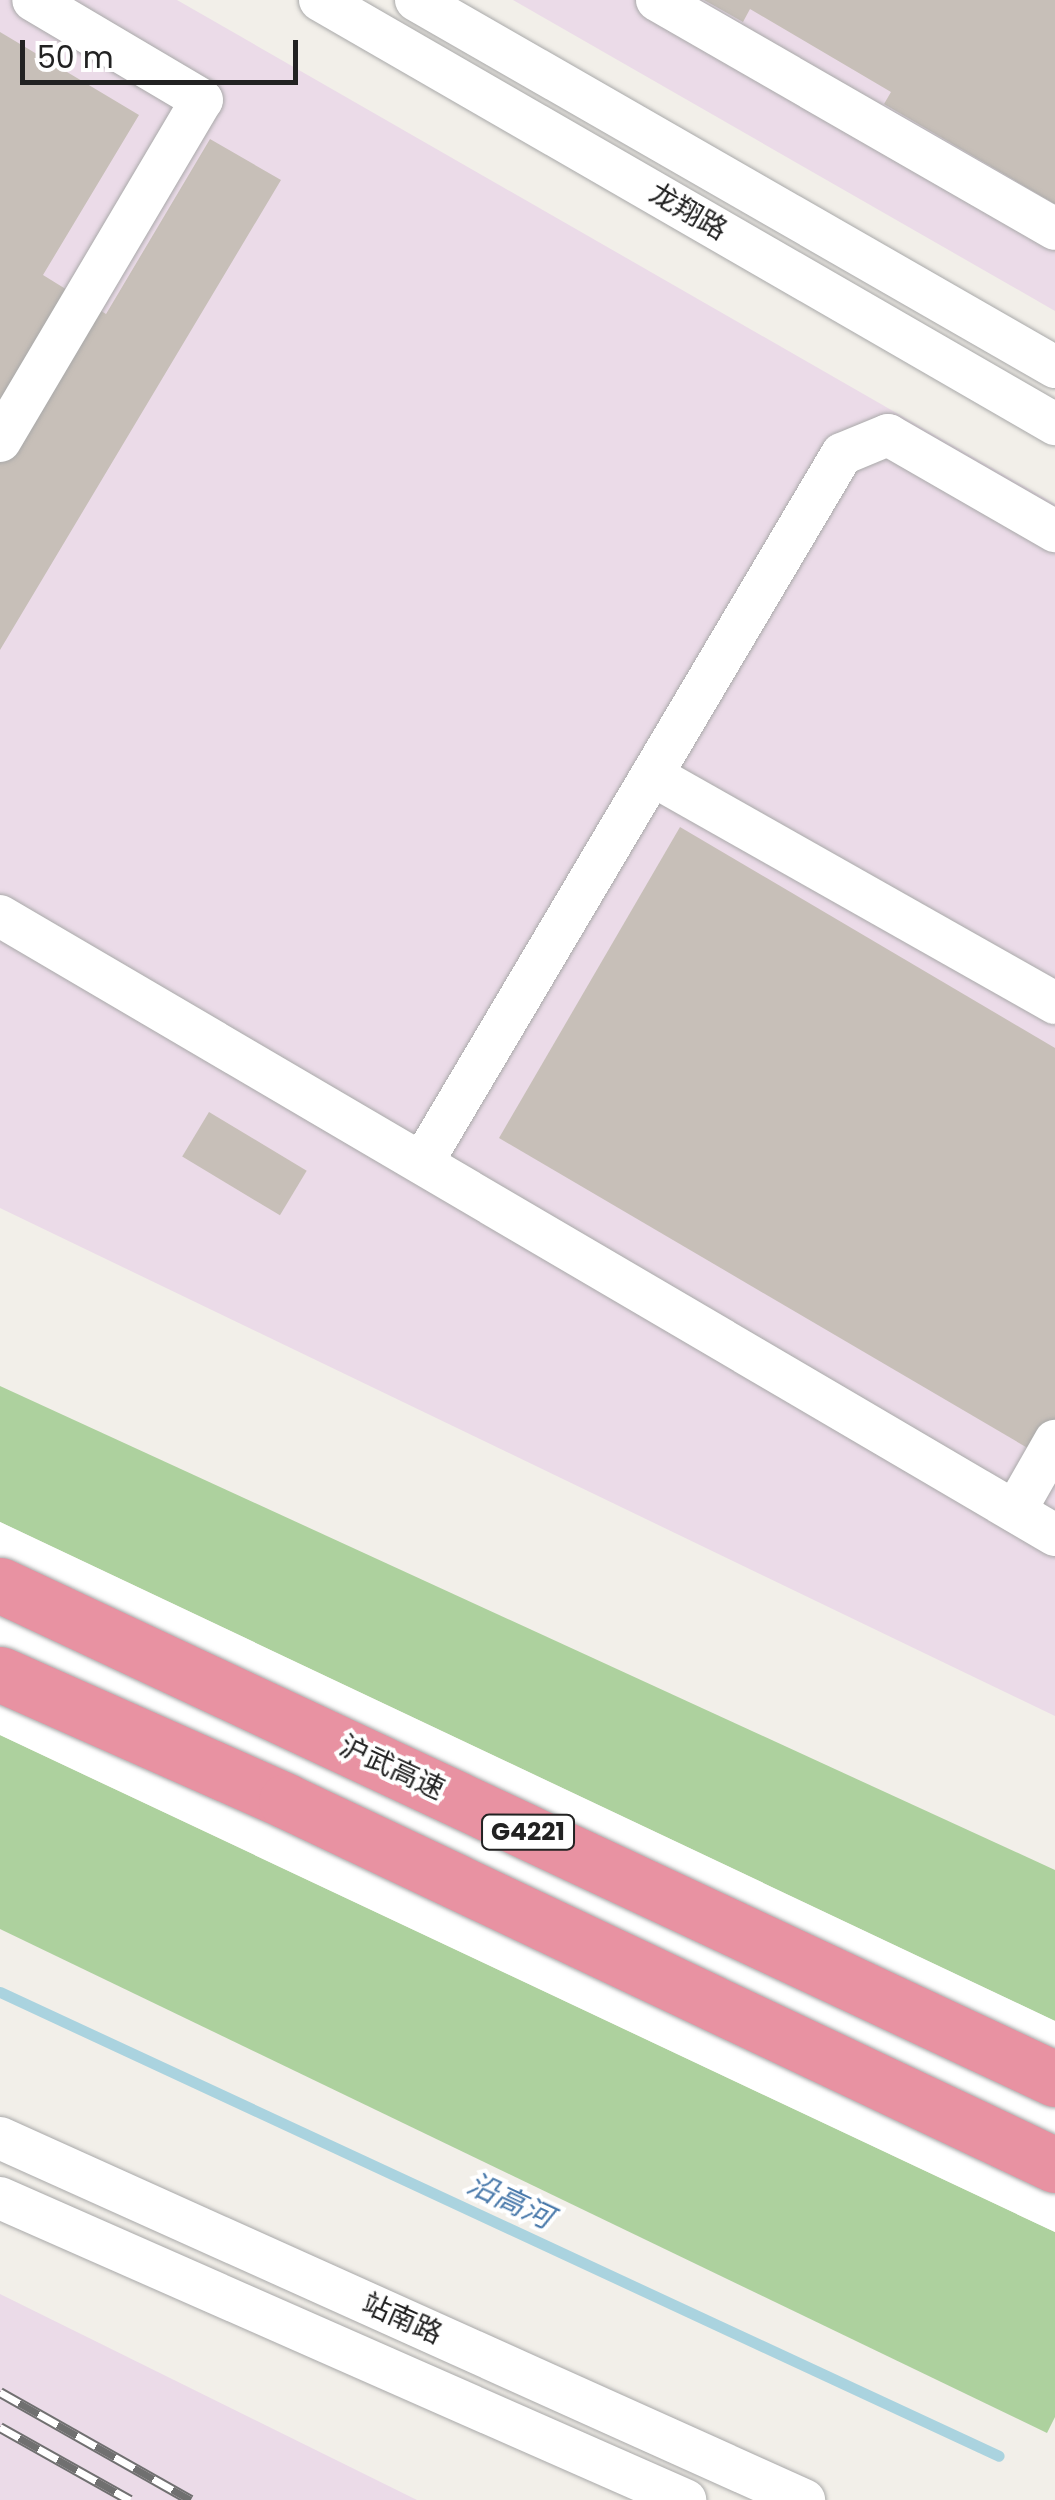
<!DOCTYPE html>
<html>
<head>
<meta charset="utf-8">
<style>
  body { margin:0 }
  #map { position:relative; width:1055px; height:2500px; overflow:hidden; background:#f2efe9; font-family:Poppins,"Noto Sans SC",sans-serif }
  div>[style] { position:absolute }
  .industrial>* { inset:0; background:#ebdbe8 }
  .forest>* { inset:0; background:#add19e }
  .pier>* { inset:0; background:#fff }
  .stream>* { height:11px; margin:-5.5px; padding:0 5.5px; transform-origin:5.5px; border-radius:5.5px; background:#aad3df }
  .building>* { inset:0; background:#c7bfb8; transform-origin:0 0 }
  .roads { filter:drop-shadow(0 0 2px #a9a9a9) drop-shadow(0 0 2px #a9a9a9) }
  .minor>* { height:42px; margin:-21px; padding:0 21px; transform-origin:21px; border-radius:21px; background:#fff }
  .highway>* { height:55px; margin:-27.5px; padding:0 27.5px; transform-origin:27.5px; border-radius:27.5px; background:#e892a2 }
  .rail>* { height:11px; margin-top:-5.5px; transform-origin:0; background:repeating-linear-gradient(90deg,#fff 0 22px,#707070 0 44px); box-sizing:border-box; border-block:2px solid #707070 }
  span { translate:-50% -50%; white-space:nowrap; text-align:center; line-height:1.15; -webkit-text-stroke:8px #fff; paint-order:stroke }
  .shield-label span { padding:2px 8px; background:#fff; border:2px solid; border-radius:8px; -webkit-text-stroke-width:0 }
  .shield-label { font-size:25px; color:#222; font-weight:700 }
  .street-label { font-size:28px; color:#222 }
  .water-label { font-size:30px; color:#4a7aab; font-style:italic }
  .scale { position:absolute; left:20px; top:40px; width:278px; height:45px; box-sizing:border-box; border:5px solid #222; border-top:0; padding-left:12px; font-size:30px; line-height:35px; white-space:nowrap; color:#222; -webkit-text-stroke:8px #fff; paint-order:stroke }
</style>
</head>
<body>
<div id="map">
  <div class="industrial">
    <i style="clip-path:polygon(0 0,177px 0,1055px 504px,1055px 1716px,0 1208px)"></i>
    <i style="clip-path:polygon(513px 0,1055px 0,1055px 311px)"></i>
    <i style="clip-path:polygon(0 2294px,417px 2500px,0 2500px)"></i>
  </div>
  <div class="forest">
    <i style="clip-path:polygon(0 1386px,1055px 1870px,1055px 2021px,0 1522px)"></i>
    <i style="clip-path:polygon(0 1735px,1055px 2232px,1055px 2417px,1047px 2433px,0 1929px)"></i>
  </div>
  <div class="pier">
    <i style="clip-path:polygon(0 1522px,1055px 2021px,1055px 2232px,0 1735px)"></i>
  </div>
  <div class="stream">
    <i style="left:0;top:1992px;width:1101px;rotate:24.91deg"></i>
  </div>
  <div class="building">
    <i style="clip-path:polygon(704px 0,1055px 0,1055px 204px,884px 104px,891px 92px,750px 9px,743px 22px)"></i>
    <i style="clip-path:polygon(0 32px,139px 115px,43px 275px,106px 314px,210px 139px,281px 180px,0 650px)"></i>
    <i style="clip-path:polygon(680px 827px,1055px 1048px,1055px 1464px,499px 1138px)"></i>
    <i style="left:209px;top:1112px;width:114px;height:52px;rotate:31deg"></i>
  </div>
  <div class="roads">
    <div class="minor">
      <i style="left:320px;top:0;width:849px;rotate:29.98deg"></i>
      <i style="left:416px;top:0;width:737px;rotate:29.87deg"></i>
      <i style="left:657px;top:0;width:459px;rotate:29.9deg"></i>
      <i style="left:0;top:441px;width:396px;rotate:-59.4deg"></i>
      <i style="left:202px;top:100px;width:196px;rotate:-149.4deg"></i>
      <i style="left:652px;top:775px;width:463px;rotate:29.5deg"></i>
      <i style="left:0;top:916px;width:1223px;rotate:30.4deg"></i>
      <i style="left:422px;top:1163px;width:824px;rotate:-59.36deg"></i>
      <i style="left:842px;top:454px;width:50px;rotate:-22.4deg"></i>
      <i style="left:888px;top:435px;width:193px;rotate:29.9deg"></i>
      <i style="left:1015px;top:1511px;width:81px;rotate:-60.3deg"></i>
      <i style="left:0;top:2138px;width:882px;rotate:24.24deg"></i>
      <i style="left:0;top:2198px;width:749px;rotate:23.79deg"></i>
    </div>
    <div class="highway">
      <i style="left:0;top:1585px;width:1165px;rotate:25.09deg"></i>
      <i style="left:0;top:1674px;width:313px;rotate:23.9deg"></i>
      <i style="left:286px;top:1801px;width:851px;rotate:25.33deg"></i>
    </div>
  </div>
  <div class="rail">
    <i style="left:0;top:2392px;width:219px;rotate:29.5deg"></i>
    <i style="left:0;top:2427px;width:149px;rotate:29.3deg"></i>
  </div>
  <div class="shield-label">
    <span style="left:528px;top:1832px">G4221</span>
  </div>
  <div class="street-label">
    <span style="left:688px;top:212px;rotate:30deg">龙翔路</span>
    <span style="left:392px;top:1768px;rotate:25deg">沪武高速</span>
    <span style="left:402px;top:2319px;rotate:24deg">站南路</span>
  </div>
  <div class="water-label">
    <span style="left:510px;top:2201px;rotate:25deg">沿高河</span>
  </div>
  <div class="scale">50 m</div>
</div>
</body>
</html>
